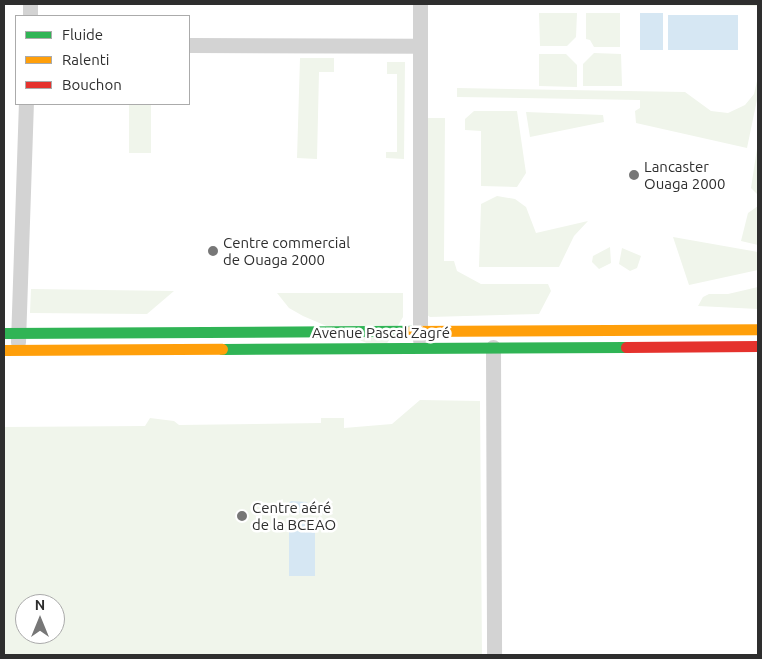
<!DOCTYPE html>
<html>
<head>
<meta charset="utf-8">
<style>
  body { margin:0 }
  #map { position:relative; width:762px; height:659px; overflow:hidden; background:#fff; font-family:Ubuntu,sans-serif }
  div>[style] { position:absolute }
  .green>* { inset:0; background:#f0f5eb; transform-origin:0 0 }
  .water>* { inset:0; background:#d6e7f3; transform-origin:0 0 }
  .street>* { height:15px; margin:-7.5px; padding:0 7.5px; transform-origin:7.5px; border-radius:7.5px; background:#d3d3d3 }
  .fast>* { height:11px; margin:-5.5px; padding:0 5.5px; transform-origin:5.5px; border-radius:5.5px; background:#30b455 }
  .slow>* { height:11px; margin:-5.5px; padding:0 5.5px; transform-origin:5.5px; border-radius:5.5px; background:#ff9f0a }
  .jam>* { height:11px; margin:-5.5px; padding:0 5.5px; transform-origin:5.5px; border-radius:5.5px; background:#e5322d }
  .dots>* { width:14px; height:14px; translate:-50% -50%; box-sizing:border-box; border:2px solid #fff; border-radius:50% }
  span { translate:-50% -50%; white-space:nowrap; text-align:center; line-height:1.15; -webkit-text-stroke:5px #fff; paint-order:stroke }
  .poi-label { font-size:15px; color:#2e2e2e }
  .left { translate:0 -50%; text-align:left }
  .street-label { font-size:15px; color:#2e2e2e }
  .frame { position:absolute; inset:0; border:5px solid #2e2e2e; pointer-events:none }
  .legend { position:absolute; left:15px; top:15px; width:175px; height:90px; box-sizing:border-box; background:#fff; border:1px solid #ababab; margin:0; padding:6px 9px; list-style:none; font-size:15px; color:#2e2e2e }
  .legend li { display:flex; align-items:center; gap:10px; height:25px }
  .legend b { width:25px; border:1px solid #ababab }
  .north { position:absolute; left:15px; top:594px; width:50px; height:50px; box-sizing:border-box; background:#fff; border:1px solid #ababab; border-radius:50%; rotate:0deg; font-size:14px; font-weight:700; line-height:20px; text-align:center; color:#2e2e2e }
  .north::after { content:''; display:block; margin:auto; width:18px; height:22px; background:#777; clip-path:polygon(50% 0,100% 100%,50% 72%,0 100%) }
</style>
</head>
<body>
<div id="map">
  <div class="green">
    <i style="clip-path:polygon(629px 4px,758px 4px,758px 52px,757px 6px)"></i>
    <i style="clip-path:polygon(539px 13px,577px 13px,576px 37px,567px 46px,540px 46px)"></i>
    <i style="clip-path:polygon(586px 13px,620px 13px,620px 47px,594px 47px,590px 40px,586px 39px)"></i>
    <i style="clip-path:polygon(594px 53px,621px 54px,622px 86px,583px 86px,583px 64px)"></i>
    <i style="clip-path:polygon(539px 54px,566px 54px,577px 65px,577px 87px,539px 86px)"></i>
    <i style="clip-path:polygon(300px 58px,334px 58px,334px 72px,319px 72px,317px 159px,297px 158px)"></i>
    <i style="clip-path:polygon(387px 62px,405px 62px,404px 159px,386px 158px,386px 152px,397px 152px,397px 74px,387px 74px)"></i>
    <i style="clip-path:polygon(757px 81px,758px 95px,747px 148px,636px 123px,635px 111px,640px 108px,640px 100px,457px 97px,457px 88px,685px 92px,711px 111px,728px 113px,745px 105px,754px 94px)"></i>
    <i style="left:129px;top:104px;width:22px;height:49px"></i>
    <i style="clip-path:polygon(474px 111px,517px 111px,526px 173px,517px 187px,481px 186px,481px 131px,465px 130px,465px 119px)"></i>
    <i style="clip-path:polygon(526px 112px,603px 115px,604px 122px,530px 137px)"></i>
    <i style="clip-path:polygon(425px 118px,445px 118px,444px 261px,454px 261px,457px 271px,481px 284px,548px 284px,551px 291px,539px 314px,430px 317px,423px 312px)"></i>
    <i style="clip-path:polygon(758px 142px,758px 195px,751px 188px)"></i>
    <i style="clip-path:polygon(497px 196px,515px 199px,526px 207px,536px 233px,588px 221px,574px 236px,559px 267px,479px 267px,481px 204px)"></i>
    <i style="clip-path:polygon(758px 206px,758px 245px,741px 241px,748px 213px)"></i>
    <i style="clip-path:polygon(673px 237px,758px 252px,758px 270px,689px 285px)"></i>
    <i style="clip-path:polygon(610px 247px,611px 263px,599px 269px,592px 262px,593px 256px)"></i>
    <i style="clip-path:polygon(622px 248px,641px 256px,637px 268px,630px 271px,619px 264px)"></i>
    <i style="clip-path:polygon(758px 287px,758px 309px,698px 306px,703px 297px,709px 294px,728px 294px)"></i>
    <i style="clip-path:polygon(31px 289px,174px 291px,147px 314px,30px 313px)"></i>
    <i style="clip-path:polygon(277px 293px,403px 293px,403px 317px,383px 350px,303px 316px,289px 308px)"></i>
    <i style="clip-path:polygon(evenodd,420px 400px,480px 401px,482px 655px,4px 655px,4px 427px,145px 426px,150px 418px,174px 421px,179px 425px,321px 423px,321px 418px,344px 418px,344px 428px,392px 424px,420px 400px,25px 604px,55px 604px,55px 634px,25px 634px,25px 604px)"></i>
  </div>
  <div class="water">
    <i style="left:640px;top:13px;width:23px;height:37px"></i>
    <i style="left:668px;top:15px;width:70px;height:35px"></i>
    <i style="clip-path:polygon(291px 501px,307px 502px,309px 509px,305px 512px,291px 513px,284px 507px)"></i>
    <i style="left:289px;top:521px;width:26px;height:55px"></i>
  </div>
  <div class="street">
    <i style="left:30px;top:16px;width:12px;rotate:-90deg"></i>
    <i style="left:189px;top:45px;width:231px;rotate:0.2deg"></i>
    <i style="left:420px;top:340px;width:336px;rotate:-90deg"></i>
    <i style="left:18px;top:342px;width:238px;rotate:-88.1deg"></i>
    <i style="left:493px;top:347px;width:308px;rotate:89.8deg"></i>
  </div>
  <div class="fast">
    <i style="left:4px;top:333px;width:407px;rotate:-0.3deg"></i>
    <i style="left:222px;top:349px;width:404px;rotate:-0.3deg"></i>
  </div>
  <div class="slow">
    <i style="left:411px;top:331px;width:347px;rotate:-0.3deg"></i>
    <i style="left:4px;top:350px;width:218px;rotate:-0.3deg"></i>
  </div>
  <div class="jam">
    <i style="left:626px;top:347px;width:132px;rotate:-0.4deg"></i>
  </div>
  <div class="dots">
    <i style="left:634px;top:175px;background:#777"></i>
    <i style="left:213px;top:251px;background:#777"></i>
    <i style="left:242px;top:516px;background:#777"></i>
  </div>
  <div class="poi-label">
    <span class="left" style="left:644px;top:175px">Lancaster<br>Ouaga 2000</span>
    <span class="left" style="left:223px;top:251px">Centre commercial<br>de Ouaga 2000</span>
    <span class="left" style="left:252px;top:516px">Centre aéré<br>de la BCEAO</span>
  </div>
  <div class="street-label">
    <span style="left:381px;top:333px">Avenue Pascal Zagré</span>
  </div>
  <div class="frame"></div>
  <ul class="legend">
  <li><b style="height:6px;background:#30b455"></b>Fluide</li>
  <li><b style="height:6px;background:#ff9f0a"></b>Ralenti</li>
  <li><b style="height:6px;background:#e5322d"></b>Bouchon</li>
  </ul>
  <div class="north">N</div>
</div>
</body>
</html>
